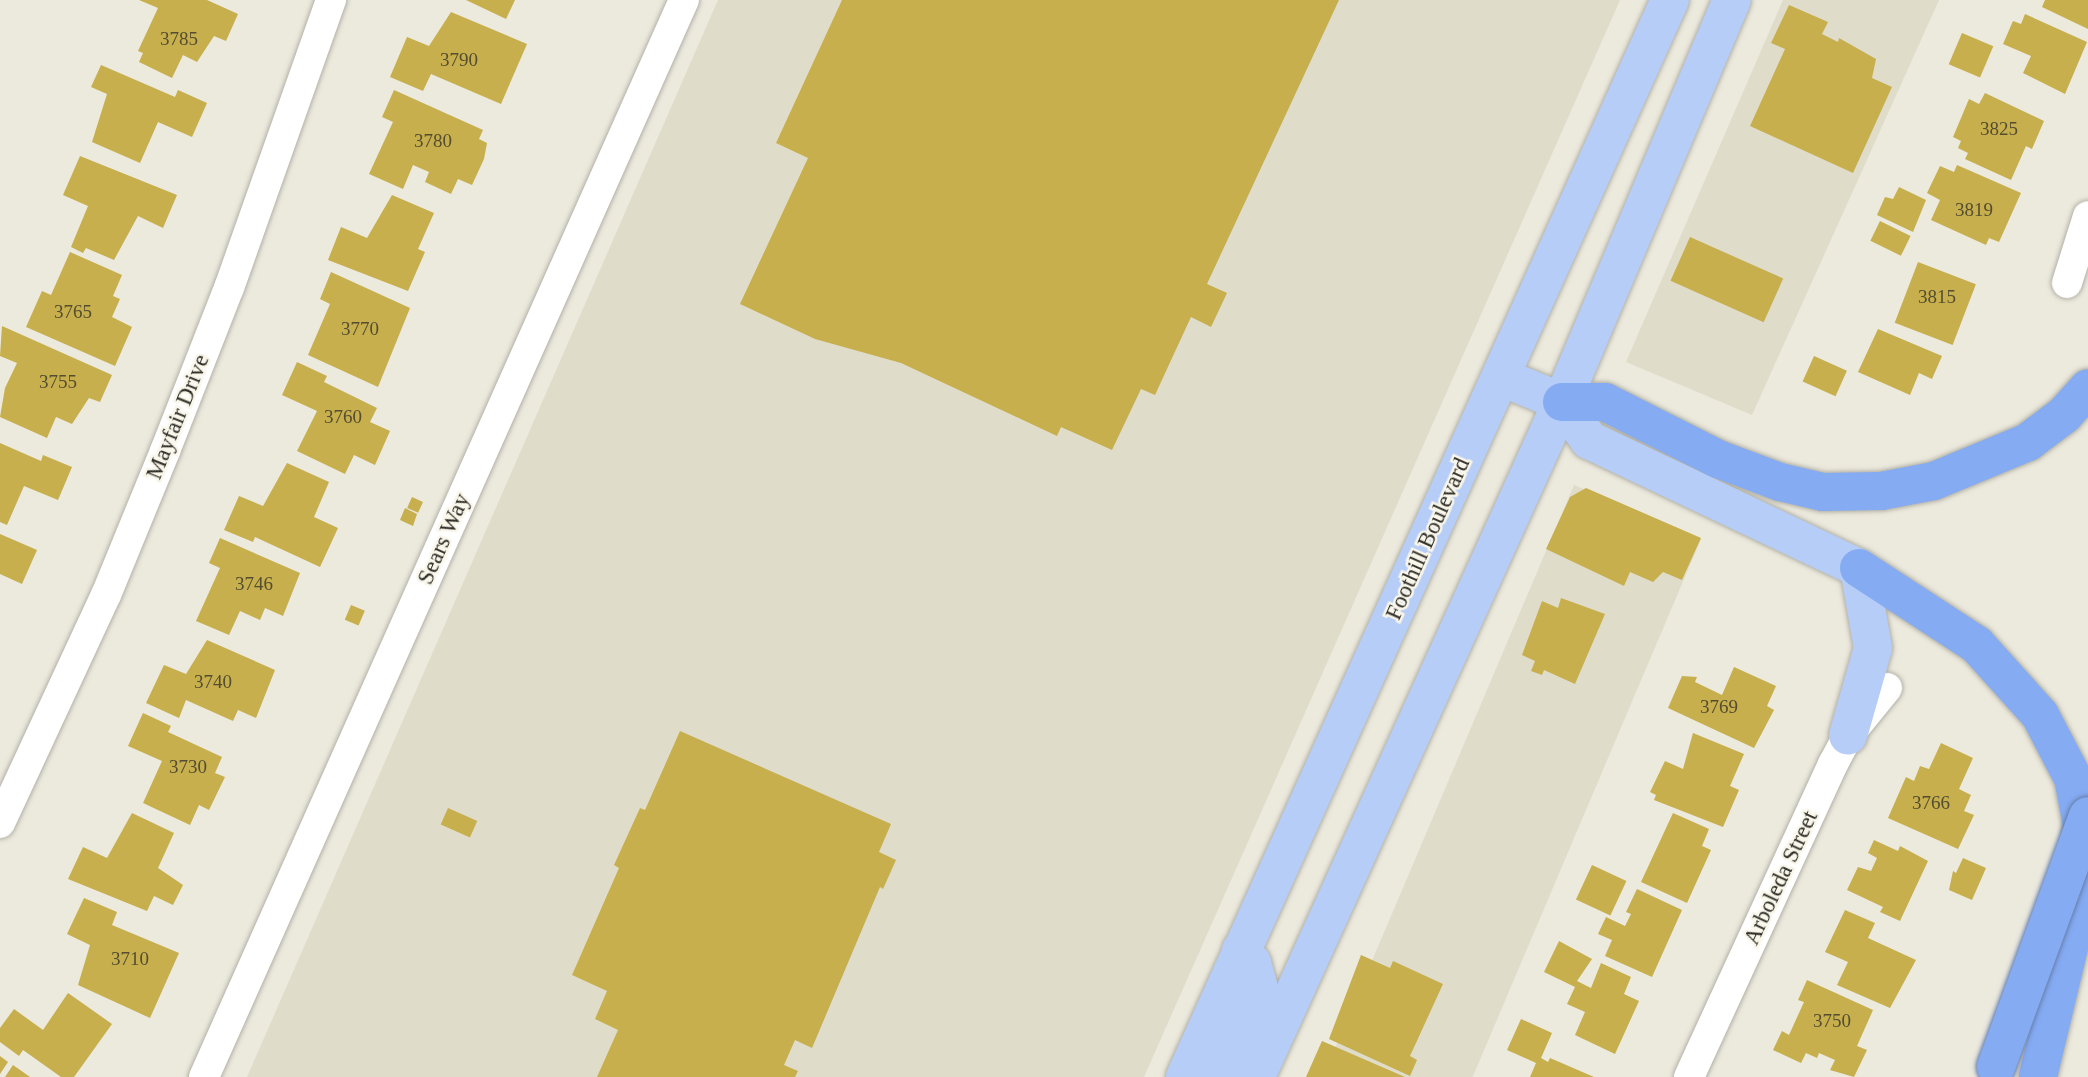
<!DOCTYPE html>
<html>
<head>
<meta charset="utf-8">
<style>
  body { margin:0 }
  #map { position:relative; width:2088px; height:1077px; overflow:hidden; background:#ece9dd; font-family:"Times New Roman",serif }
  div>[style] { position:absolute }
  .built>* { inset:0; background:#e0dcca; transform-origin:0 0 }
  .building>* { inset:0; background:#c7af4d; transform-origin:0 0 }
  .roads { filter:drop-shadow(0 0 2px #b3b1a6) drop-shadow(0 0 2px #b3b1a6) }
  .minor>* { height:30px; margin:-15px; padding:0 15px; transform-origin:15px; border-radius:15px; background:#fff }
  .primary>* { height:38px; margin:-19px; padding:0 19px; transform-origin:19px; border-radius:19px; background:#b6cdf8 }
  .motorway>* { height:38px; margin:-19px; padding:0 19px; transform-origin:19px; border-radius:19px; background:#85abf3 }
  .bridges { filter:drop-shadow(0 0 2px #667fac) drop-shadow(0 0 2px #667fac) }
  .motorway-bridge>* { height:38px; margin:-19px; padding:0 19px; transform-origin:19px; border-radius:19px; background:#85abf3 }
  span { translate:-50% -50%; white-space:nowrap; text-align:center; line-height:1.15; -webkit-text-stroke:5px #f9f6ea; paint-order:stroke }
  .number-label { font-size:19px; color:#544d30 }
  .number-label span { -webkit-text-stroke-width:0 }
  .street-label { font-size:23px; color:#2d2c27 }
</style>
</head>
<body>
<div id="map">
  <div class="built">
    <i style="clip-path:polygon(718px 0,1620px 0,1144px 1077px,247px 1077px)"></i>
    <i style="clip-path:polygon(1783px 0,1939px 0,1752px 415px,1626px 362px)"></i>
    <i style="left:1574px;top:485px;width:138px;height:648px;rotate:23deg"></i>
  </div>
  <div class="building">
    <i style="clip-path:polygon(139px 0,207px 0,238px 14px,226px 41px,214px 36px,197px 62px,183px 55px,172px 78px,139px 62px,143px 53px,138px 51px,158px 8px)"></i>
    <i style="clip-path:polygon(466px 0,515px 0,506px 19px)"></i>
    <i style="clip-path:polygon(842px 0,1339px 0,1207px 284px,1227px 293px,1211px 327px,1191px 317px,1155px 395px,1141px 389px,1112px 450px,1061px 427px,1057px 436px,901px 363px,815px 339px,740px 304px,808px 158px,776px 143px)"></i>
    <i style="clip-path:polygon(2045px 0,2088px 0,2088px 29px,2042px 7px)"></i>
    <i style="clip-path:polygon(1789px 5px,1828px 22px,1822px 34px,1838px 42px,1839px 38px,1876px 59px,1872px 78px,1892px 87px,1853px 173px,1750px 126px,1785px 49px,1771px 43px)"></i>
    <i style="clip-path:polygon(451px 12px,527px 44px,501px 104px,431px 74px,423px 91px,390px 77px,407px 37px,429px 46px)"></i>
    <i style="clip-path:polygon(2025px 14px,2087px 42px,2065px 94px,2023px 73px,2031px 56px,2003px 44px,2013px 21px,2021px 24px)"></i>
    <i style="left:1962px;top:33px;width:34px;height:34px;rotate:23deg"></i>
    <i style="clip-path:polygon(101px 65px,175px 97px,178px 90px,207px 103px,192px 137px,158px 122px,140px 163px,92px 142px,107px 94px,91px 87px)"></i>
    <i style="clip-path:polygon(394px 90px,483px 130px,479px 139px,487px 143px,484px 159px,472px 185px,458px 179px,451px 194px,425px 182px,429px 172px,413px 165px,403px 189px,369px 174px,393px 122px,382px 117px)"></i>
    <i style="clip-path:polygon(1985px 93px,2044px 121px,2032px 149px,2026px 146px,2011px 180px,1965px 159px,1968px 153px,1958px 148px,1961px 141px,1953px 137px,1969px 99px,1979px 104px)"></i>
    <i style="clip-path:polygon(80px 156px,177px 195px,163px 228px,138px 216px,114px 260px,86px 248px,83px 253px,71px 247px,88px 206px,63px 195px)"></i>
    <i style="clip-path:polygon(1957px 165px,2021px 193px,1999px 242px,1989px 238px,1986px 245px,1931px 220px,1940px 200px,1927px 193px,1940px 166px,1954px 172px)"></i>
    <i style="clip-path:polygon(1899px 187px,1926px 200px,1913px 232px,1877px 215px,1885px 197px,1893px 199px)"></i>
    <i style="clip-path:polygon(392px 195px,434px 213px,418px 249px,425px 252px,408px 291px,328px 260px,341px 227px,367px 238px)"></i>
    <i style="left:1880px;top:221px;width:34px;height:22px;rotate:26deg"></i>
    <i style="left:1690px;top:237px;width:102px;height:48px;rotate:24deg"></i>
    <i style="clip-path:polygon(70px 252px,122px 275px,113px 296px,120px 299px,112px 317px,132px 327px,115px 366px,26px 327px,42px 291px,51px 295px)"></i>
    <i style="left:1918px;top:262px;width:62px;height:65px;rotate:21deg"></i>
    <i style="clip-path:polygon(331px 272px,410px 308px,378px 387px,308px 355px,330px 304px,320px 299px)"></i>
    <i style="clip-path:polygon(2px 326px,112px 375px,100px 402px,89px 398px,72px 424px,56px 417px,47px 438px,0 417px,5px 388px,17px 363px,0 356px)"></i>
    <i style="clip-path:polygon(1878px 329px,1942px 356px,1932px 379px,1919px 373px,1910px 395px,1858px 372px)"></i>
    <i style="left:1814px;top:356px;width:36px;height:28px;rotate:24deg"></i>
    <i style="clip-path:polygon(297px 362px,327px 376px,324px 382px,377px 408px,370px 422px,390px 431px,375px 465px,354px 455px,345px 474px,297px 451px,317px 411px,282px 395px)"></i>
    <i style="clip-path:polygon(0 443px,41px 461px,43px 455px,72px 467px,58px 500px,24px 486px,7px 525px,0 522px)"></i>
    <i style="clip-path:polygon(287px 463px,329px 482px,314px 517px,338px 528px,320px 567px,255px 537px,253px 542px,224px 530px,239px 496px,263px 506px)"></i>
    <i style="clip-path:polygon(1586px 488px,1701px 538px,1682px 580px,1663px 572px,1653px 582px,1630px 572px,1624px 586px,1546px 549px,1570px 497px)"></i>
    <i style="left:412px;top:497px;width:12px;height:12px;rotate:24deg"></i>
    <i style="clip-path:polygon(405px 508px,417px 514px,413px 526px,400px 520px)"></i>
    <i style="clip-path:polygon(0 534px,37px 550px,22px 584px,0 574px)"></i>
    <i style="clip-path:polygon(220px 538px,300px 573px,283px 616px,265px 608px,260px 620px,240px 611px,229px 635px,196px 621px,220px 568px,209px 563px)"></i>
    <i style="clip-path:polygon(1561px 598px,1605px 614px,1575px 684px,1544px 670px,1542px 675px,1531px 671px,1535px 661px,1522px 655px,1542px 601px,1558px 608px)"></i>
    <i style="left:351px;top:605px;width:15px;height:16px;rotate:23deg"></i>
    <i style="clip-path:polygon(207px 640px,275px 670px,256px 718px,238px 710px,233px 721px,186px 700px,179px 718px,146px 703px,164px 665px,186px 674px)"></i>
    <i style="clip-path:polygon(1734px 667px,1776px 686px,1767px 706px,1774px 710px,1754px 748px,1668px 708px,1682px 676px,1697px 677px,1695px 682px,1722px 695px)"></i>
    <i style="clip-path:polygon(143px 713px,171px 726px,168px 732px,222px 757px,215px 773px,225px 777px,209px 810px,199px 805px,190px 825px,143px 803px,162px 761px,128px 746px)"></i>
    <i style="clip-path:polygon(680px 731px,891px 824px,879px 852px,896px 860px,883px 889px,880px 887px,812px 1048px,795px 1040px,784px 1065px,798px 1071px,795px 1077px,597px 1077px,618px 1030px,595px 1019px,607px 991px,572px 975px,619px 868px,614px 865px,640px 808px,645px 810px)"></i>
    <i style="clip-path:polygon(1693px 733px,1744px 754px,1730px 786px,1739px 790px,1723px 827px,1654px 800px,1656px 795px,1650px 792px,1665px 761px,1683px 769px)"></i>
    <i style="clip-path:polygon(1941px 743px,1973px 758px,1959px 789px,1971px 795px,1964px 811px,1974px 815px,1958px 849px,1888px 818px,1906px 777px,1914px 781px,1920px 766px,1929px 769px)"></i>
    <i style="left:448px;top:808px;width:32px;height:18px;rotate:24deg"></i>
    <i style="clip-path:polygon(132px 813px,174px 833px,158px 868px,183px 885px,173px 905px,154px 896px,147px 911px,68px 879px,83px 847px,107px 858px)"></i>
    <i style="clip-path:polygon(1673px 813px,1709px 829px,1702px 846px,1711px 850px,1687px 903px,1641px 882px)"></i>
    <i style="clip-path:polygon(1874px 840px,1898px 851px,1900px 846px,1928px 861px,1900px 921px,1880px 912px,1883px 907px,1847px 890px,1858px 867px,1871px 871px,1877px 858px,1868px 853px)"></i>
    <i style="clip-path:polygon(1963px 858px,1986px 868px,1972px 900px,1949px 890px,1953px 871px,1956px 873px)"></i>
    <i style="left:1592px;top:865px;width:38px;height:38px;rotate:25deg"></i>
    <i style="clip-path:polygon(1637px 889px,1682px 910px,1652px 977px,1605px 956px,1612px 940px,1598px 934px,1606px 917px,1625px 926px,1631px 914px,1626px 912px)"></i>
    <i style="clip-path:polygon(84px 898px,117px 912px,112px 925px,179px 953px,150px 1018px,78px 985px,90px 945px,67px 934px)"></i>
    <i style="clip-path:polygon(1845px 910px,1875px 923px,1868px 938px,1916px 960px,1890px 1008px,1837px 985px,1848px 962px,1825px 952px)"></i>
    <i style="clip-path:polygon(1559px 941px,1592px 959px,1577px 981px,1591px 988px,1601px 963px,1631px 977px,1624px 994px,1639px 1001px,1615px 1054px,1575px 1035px,1585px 1012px,1567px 1004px,1575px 987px,1544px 972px)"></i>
    <i style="clip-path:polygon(1361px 955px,1390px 968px,1393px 961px,1443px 984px,1410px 1056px,1417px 1060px,1410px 1076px,1329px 1039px)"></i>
    <i style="clip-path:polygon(1807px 980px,1873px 1010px,1857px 1046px,1867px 1050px,1854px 1077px,1830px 1070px,1835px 1060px,1819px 1053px,1817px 1058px,1806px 1053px,1801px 1063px,1773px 1050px,1782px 1031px,1789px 1035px,1804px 1002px,1798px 1000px)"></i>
    <i style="clip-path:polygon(68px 993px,112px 1024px,74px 1077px,61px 1077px,23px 1050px,19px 1056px,0 1042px,0 1028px,14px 1009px,43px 1030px)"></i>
    <i style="clip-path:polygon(1521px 1019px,1552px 1033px,1541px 1058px,1548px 1062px,1550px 1058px,1594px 1077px,1530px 1077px,1536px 1063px,1507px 1050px)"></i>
    <i style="clip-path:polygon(1322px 1041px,1405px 1077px,1306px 1077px)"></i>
    <i style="clip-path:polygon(0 1056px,8px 1062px,0 1074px)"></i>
    <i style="clip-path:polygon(13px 1065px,30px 1077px,5px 1077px)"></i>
  </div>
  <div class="roads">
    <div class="minor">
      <i style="left:2067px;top:283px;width:70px;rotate:-72.6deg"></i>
      <i style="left:0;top:823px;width:251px;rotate:-65.1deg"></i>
      <i style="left:106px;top:595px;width:156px;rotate:-67.7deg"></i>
      <i style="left:165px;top:451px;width:175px;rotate:-68.6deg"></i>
      <i style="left:229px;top:288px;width:306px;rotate:-70.5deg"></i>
      <i style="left:204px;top:1077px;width:1179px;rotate:-65.98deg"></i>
      <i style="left:1689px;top:1077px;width:345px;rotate:-65.3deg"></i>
      <i style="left:1833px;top:764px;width:32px;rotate:-62deg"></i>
      <i style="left:1848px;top:736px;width:62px;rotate:-50.9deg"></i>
    </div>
    <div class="primary">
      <i style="left:1501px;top:377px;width:66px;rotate:22.3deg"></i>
      <i style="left:1562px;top:402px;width:47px;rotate:54.6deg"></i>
      <i style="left:1589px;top:440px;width:299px;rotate:25.4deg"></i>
      <i style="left:1859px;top:568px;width:81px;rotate:80.1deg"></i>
      <i style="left:1873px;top:648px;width:91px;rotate:105.9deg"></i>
      <i style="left:1185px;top:1077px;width:1181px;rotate:-65.76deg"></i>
      <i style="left:1222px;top:1077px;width:99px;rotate:-68.6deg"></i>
      <i style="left:1258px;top:985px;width:23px;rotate:-105deg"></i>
      <i style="left:1252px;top:963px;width:17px;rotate:-130deg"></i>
      <i style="left:1256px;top:1077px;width:741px;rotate:-65.61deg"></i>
      <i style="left:1562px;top:402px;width:436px;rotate:-67.1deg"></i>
    </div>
    <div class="motorway">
      <i style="left:1562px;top:402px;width:43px"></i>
      <i style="left:1605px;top:402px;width:127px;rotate:26.8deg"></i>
      <i style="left:1718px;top:459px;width:66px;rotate:20.4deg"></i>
      <i style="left:1780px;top:482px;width:44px;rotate:13.1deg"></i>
      <i style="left:1823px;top:492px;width:58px;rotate:-1deg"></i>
      <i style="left:1881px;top:491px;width:54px;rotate:-10.7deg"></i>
      <i style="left:1934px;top:481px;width:102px;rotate:-22.5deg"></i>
      <i style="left:2028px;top:442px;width:45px;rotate:-36.9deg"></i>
      <i style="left:2064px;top:415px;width:36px;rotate:-48deg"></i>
      <i style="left:1859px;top:568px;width:141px;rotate:33.1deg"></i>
      <i style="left:1977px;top:645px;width:94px;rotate:48deg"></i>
      <i style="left:2040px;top:715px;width:71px;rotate:62.4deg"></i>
      <i style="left:2073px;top:778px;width:48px;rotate:79.2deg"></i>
      <i style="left:2082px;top:825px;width:60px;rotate:88.1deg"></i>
      <i style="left:2084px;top:885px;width:197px;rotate:103.5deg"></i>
    </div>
  </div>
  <div class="bridges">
    <div class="motorway-bridge">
      <i style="left:1996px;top:1067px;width:267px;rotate:-69.9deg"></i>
    </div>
  </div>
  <div class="number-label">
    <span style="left:179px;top:39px">3785</span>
    <span style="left:459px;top:60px">3790</span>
    <span style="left:1999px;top:129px">3825</span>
    <span style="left:433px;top:141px">3780</span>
    <span style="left:1974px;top:210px">3819</span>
    <span style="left:1937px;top:297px">3815</span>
    <span style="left:73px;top:312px">3765</span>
    <span style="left:360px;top:329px">3770</span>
    <span style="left:58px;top:382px">3755</span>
    <span style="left:343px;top:417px">3760</span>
    <span style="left:254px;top:584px">3746</span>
    <span style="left:213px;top:682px">3740</span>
    <span style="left:1719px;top:707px">3769</span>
    <span style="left:188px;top:767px">3730</span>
    <span style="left:1931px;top:803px">3766</span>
    <span style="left:130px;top:959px">3710</span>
    <span style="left:1832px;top:1021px">3750</span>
  </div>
  <div class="street-label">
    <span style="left:178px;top:417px;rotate:-68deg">Mayfair Drive</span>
    <span style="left:444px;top:539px;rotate:-66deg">Sears Way</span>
    <span style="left:1428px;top:539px;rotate:-66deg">Foothill Boulevard</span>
    <span style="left:1781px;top:878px;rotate:-65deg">Arboleda Street</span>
  </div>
</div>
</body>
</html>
